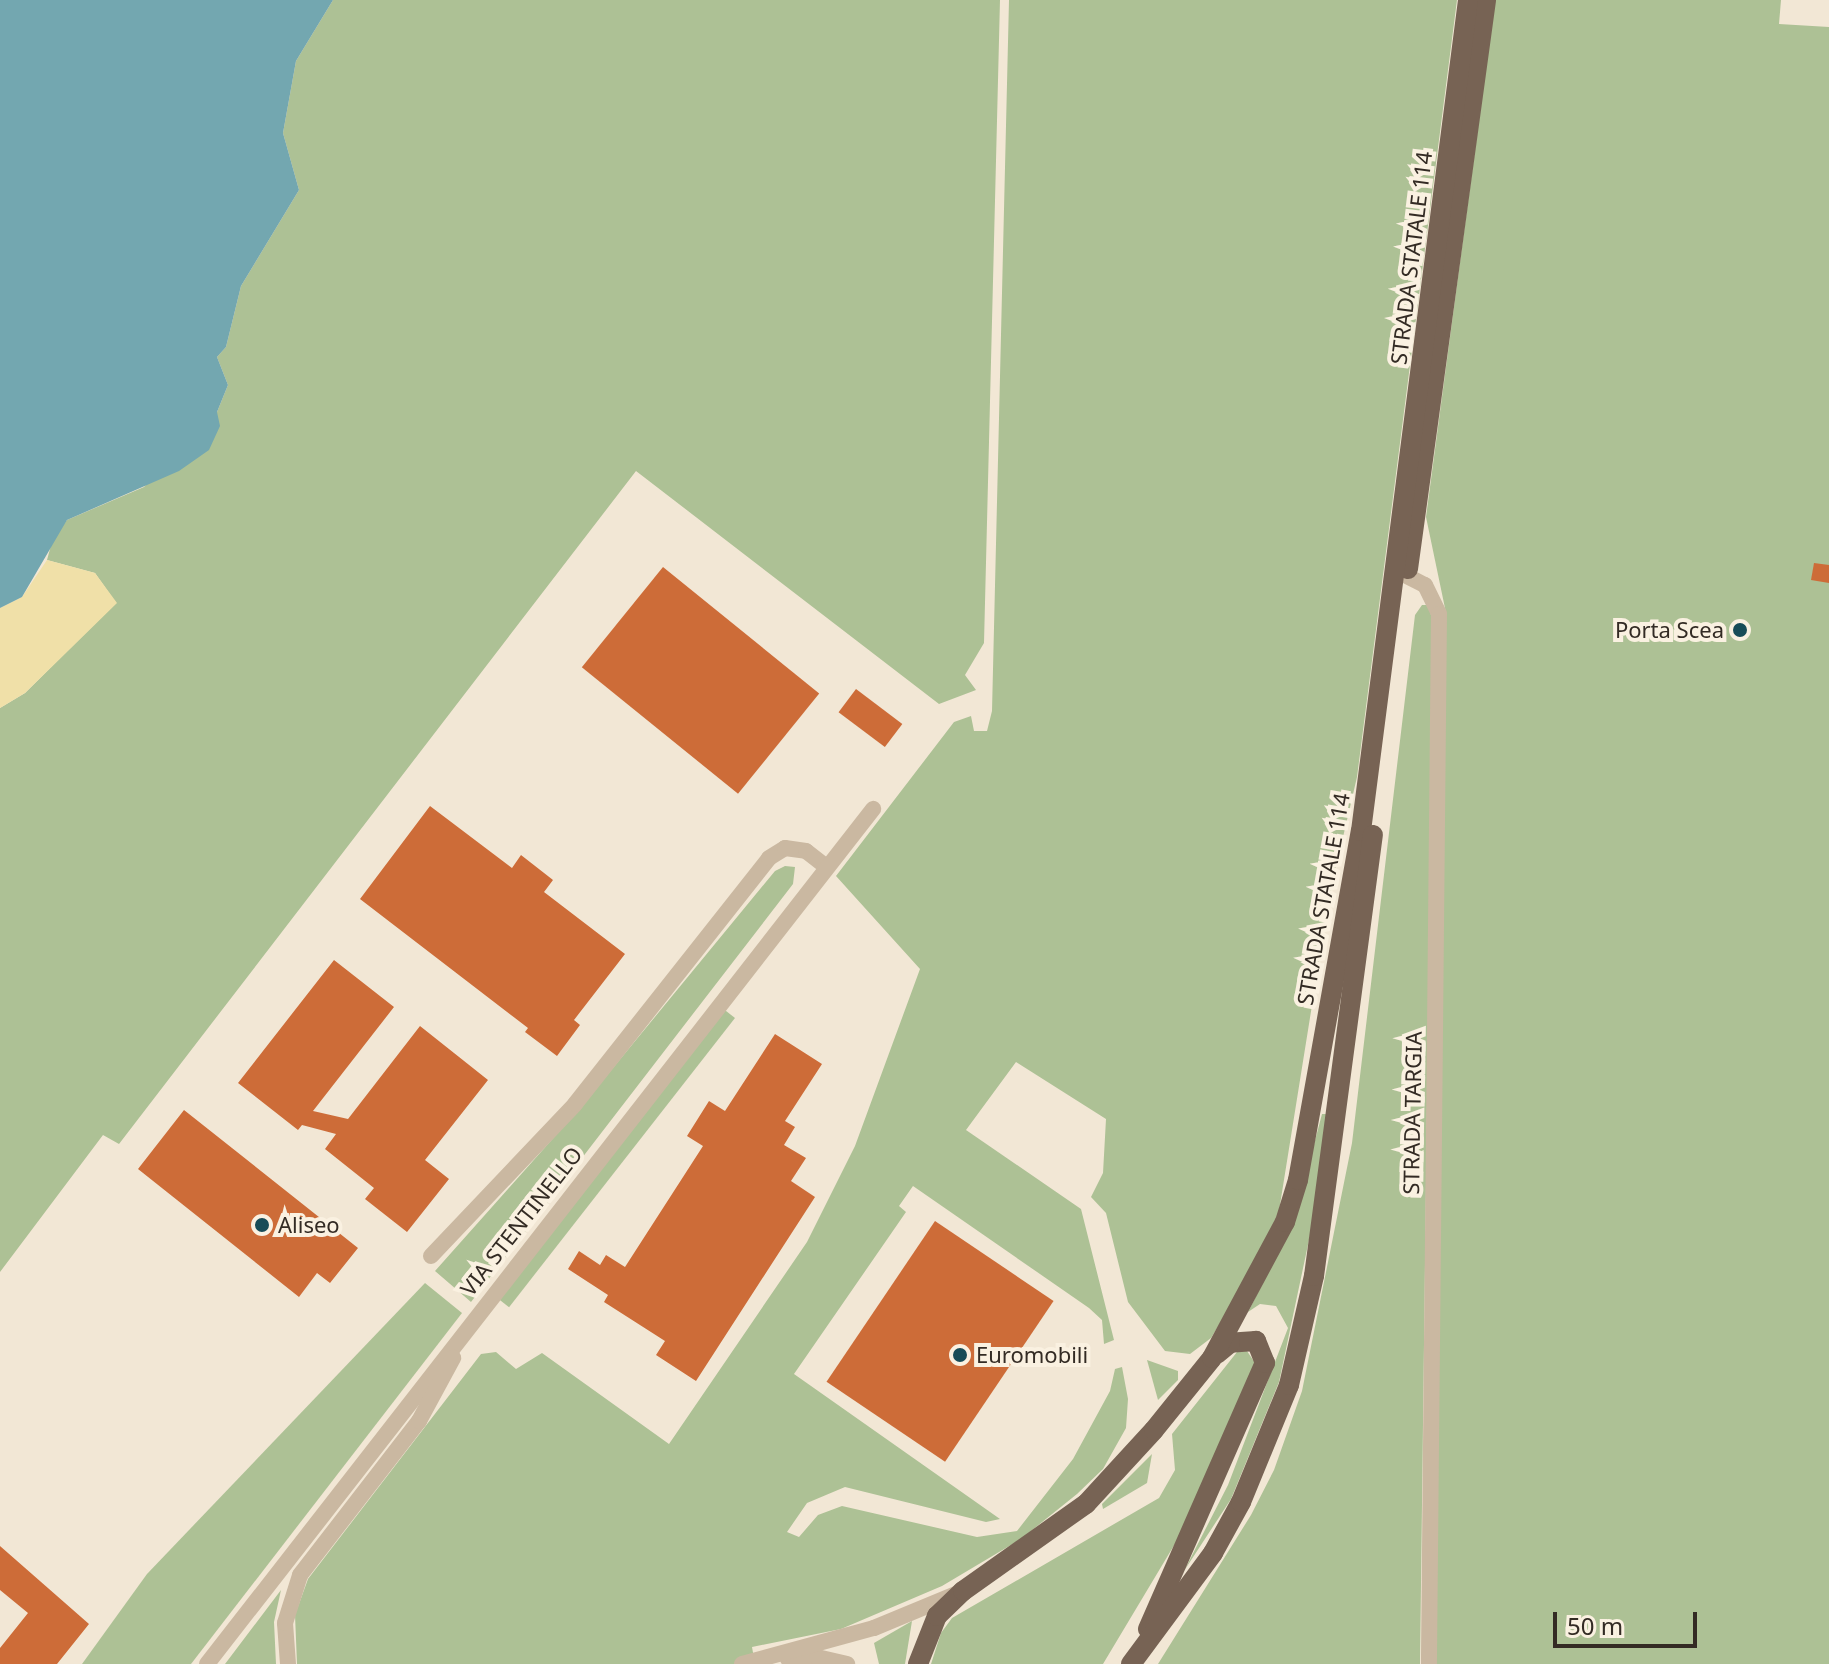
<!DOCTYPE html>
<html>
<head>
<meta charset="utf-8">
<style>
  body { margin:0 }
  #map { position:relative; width:1829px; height:1664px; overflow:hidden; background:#f2e7d5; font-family:"Noto Sans",sans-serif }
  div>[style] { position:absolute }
  .green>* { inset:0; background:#adc195; transform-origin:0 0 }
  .sand>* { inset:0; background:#f0e0a8 }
  .water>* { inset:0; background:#73a7b0 }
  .building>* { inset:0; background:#cd6c38; transform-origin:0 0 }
  .street>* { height:16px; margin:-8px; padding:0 8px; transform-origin:8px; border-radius:8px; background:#cab8a1 }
  .primary>* { height:20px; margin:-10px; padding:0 10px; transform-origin:10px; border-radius:10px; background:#776354 }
  .dots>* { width:22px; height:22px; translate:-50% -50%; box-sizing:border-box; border:4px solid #faf1e1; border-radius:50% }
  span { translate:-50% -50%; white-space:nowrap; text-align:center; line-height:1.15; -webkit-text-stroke:8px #faf1e1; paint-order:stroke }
  .street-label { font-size:22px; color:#332b24 }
  .poi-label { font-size:22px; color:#332b24 }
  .right { translate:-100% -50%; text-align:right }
  .left { translate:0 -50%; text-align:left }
  .scale { position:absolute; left:1553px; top:1612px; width:144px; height:36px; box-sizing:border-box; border:4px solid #332b24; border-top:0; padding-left:10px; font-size:24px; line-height:28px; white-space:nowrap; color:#332b24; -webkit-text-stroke:6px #faf1e1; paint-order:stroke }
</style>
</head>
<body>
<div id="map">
  <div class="green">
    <i style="clip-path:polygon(333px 0,1000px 0,984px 643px,965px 675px,976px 690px,939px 704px,636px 471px,119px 1144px,103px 1135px,0 1272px,0 708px,25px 693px,116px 603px,95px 573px,47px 560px,53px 538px,67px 520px,144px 487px,217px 412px,228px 385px,217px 357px,226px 347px,241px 286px,299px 190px,283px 133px,296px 61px)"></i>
    <i style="clip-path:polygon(1009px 0,1457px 0,1357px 777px,1330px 893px,1279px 1211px,1257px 1262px,1211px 1338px,1190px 1354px,1165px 1351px,1128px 1302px,1106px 1213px,1091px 1197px,1103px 1173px,1106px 1119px,1016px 1062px,966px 1130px,1081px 1209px,1114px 1340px,1104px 1344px,1102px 1320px,1089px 1308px,913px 1186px,899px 1206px,906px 1212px,794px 1374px,1000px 1519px,986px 1522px,845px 1487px,807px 1503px,787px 1532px,799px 1537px,818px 1515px,842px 1506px,977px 1537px,1017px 1531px,1073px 1459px,1110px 1391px,1115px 1369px,1122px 1367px,1128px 1399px,1126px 1428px,1103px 1469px,1077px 1494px,1021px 1539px,942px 1586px,841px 1629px,752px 1647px,755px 1664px,297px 1664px,295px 1615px,308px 1579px,481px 1354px,496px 1352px,516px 1369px,542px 1353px,669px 1444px,807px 1242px,855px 1146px,920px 969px,836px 876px,954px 722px,971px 716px,974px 731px,987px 731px,992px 711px)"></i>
    <i style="clip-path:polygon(1495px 0,1781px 0,1779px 24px,1829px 27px,1829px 1664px,1434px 1664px,1446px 613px,1426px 517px)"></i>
    <i style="clip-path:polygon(1422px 605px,1429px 605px,1433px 625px,1420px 1664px,1158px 1664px,1251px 1515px,1274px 1470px,1302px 1391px,1352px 1143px,1415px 615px)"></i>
    <i style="clip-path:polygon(785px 866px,795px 867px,793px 884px,471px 1302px,435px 1271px,580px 1108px,775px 871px)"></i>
    <i style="left:735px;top:1018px;width:367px;height:21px;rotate:128deg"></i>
    <i style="clip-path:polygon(1322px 1114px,1327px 1114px,1317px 1202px,1279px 1382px,1231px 1499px,1184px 1571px,1228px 1485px,1288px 1328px,1276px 1306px,1260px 1304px,1248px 1312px,1293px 1224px)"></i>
    <i style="clip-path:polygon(425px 1283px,462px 1313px,191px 1664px,82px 1664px,147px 1574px)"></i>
    <i style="clip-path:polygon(1247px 1351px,1257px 1366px,1182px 1532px,1103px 1664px,931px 1664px,941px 1633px,952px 1618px,1159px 1498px,1175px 1470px,1172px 1434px,1237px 1352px)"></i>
    <i style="clip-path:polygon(1147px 1360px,1178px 1371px,1178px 1380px,1158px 1400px)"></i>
    <i style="clip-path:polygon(1152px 1454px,1147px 1483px,1103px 1509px,1102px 1504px)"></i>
    <i style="clip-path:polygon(281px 1590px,274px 1622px,276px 1664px,225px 1664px)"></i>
    <i style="clip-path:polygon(912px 1621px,905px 1664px,879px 1664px,874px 1643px)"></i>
  </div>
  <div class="sand">
    <i style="clip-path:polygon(47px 560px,95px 573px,117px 603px,25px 693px,0 708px,0 608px,22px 597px)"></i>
  </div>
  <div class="water">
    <i style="clip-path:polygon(0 0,333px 0,296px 61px,283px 133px,299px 190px,241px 286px,226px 347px,217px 357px,228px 385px,217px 412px,220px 426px,209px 450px,179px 471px,67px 520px,22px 597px,0 608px)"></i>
  </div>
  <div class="building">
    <i style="clip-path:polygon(1814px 563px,1829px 565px,1829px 583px,1811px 580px)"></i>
    <i style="left:663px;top:567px;width:201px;height:129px;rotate:39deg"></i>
    <i style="left:856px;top:689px;width:58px;height:29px;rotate:37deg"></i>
    <i style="clip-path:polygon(430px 806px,512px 868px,521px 855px,553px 880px,544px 892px,625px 954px,574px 1020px,580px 1025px,557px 1056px,525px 1032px,528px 1028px,360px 899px)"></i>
    <i style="clip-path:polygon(334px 960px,394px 1007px,313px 1111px,348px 1119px,420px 1026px,488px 1080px,425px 1160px,449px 1179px,407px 1232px,365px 1199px,374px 1188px,325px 1149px,336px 1134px,302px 1125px,298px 1130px,238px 1083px)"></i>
    <i style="clip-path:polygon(775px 1034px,822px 1064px,785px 1121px,795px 1127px,784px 1145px,806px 1158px,791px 1181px,815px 1197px,696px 1381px,656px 1355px,665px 1341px,604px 1302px,608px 1295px,568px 1269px,579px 1251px,600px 1265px,606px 1255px,625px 1267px,703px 1146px,687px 1136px,709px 1101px,725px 1111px)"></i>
    <i style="clip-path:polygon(184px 1110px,358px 1248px,330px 1283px,317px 1273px,299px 1297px,138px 1169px)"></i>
    <i style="left:935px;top:1221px;width:143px;height:194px;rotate:34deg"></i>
    <i style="clip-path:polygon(0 1546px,89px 1624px,57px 1664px,0 1664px,0 1648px,28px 1613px,0 1590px)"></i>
  </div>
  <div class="street">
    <i style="left:1407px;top:576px;width:20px;rotate:27deg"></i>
    <i style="left:1425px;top:585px;width:32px;rotate:64deg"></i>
    <i style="left:1439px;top:614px;width:1050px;rotate:90.55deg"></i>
    <i style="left:431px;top:1256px;width:209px;rotate:-46.5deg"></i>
    <i style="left:575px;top:1104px;width:313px;rotate:-51.7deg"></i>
    <i style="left:769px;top:858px;width:19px;rotate:-32deg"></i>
    <i style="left:785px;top:848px;width:21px;rotate:8deg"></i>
    <i style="left:806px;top:851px;width:24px;rotate:38deg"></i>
    <i style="left:788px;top:1659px;width:29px;rotate:-4deg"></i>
    <i style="left:817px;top:1657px;width:31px;rotate:13deg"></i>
    <i style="left:207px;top:1664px;width:1084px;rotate:-52.08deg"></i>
    <i style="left:288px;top:1664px;width:41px;rotate:-94.2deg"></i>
    <i style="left:285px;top:1623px;width:50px;rotate:-72.6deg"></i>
    <i style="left:300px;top:1575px;width:195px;rotate:-52.3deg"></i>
    <i style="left:419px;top:1421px;width:72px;rotate:-61.6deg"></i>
    <i style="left:742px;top:1664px;width:137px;rotate:-15.3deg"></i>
    <i style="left:874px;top:1628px;width:91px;rotate:-22.6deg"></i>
  </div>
  <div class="primary">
    <i style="left:1408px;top:569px;width:574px;rotate:-82.19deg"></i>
    <i style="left:1148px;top:1629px;width:291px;rotate:-66.3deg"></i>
    <i style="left:1265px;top:1363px;width:24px;rotate:-112deg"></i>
    <i style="left:1256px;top:1341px;width:26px;rotate:176deg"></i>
    <i style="left:1230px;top:1343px;width:17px;rotate:140deg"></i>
    <i style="left:918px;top:1664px;width:52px;rotate:-68.4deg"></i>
    <i style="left:937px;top:1616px;width:36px;rotate:-44deg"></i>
    <i style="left:963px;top:1591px;width:151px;rotate:-35.3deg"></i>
    <i style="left:1086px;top:1504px;width:100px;rotate:-47.4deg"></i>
    <i style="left:1154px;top:1430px;width:92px;rotate:-51.1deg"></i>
    <i style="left:1212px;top:1358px;width:154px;rotate:-61.8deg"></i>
    <i style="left:1285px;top:1222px;width:44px;rotate:-72.8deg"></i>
    <i style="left:1298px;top:1180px;width:355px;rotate:-79.8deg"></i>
    <i style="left:1361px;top:831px;width:838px;rotate:-82.66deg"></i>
    <i style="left:1131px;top:1664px;width:138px;rotate:-53.5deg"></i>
    <i style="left:1213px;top:1553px;width:58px;rotate:-61.2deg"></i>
    <i style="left:1241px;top:1502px;width:126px;rotate:-67.7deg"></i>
    <i style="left:1289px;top:1385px;width:112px;rotate:-77.1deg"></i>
    <i style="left:1314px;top:1276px;width:445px;rotate:-82.4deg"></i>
  </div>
  <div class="dots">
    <i style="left:1740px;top:630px;background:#184c57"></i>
    <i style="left:262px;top:1225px;background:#184c57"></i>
    <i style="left:960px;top:1355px;background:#184c57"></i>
  </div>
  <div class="street-label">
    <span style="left:1411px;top:258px;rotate:-83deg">STRADA STATALE 114</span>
    <span style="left:1323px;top:899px;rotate:-80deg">STRADA STATALE 114</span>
    <span style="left:1412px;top:1113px;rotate:-89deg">STRADA TARGIA</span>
    <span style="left:521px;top:1221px;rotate:-52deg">VIA STENTINELLO</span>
  </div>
  <div class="poi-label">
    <span class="right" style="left:1724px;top:630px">Porta Scea</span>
    <span class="left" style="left:278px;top:1225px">Aliseo</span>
    <span class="left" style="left:976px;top:1355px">Euromobili</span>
  </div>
  <div class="scale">50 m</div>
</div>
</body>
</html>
